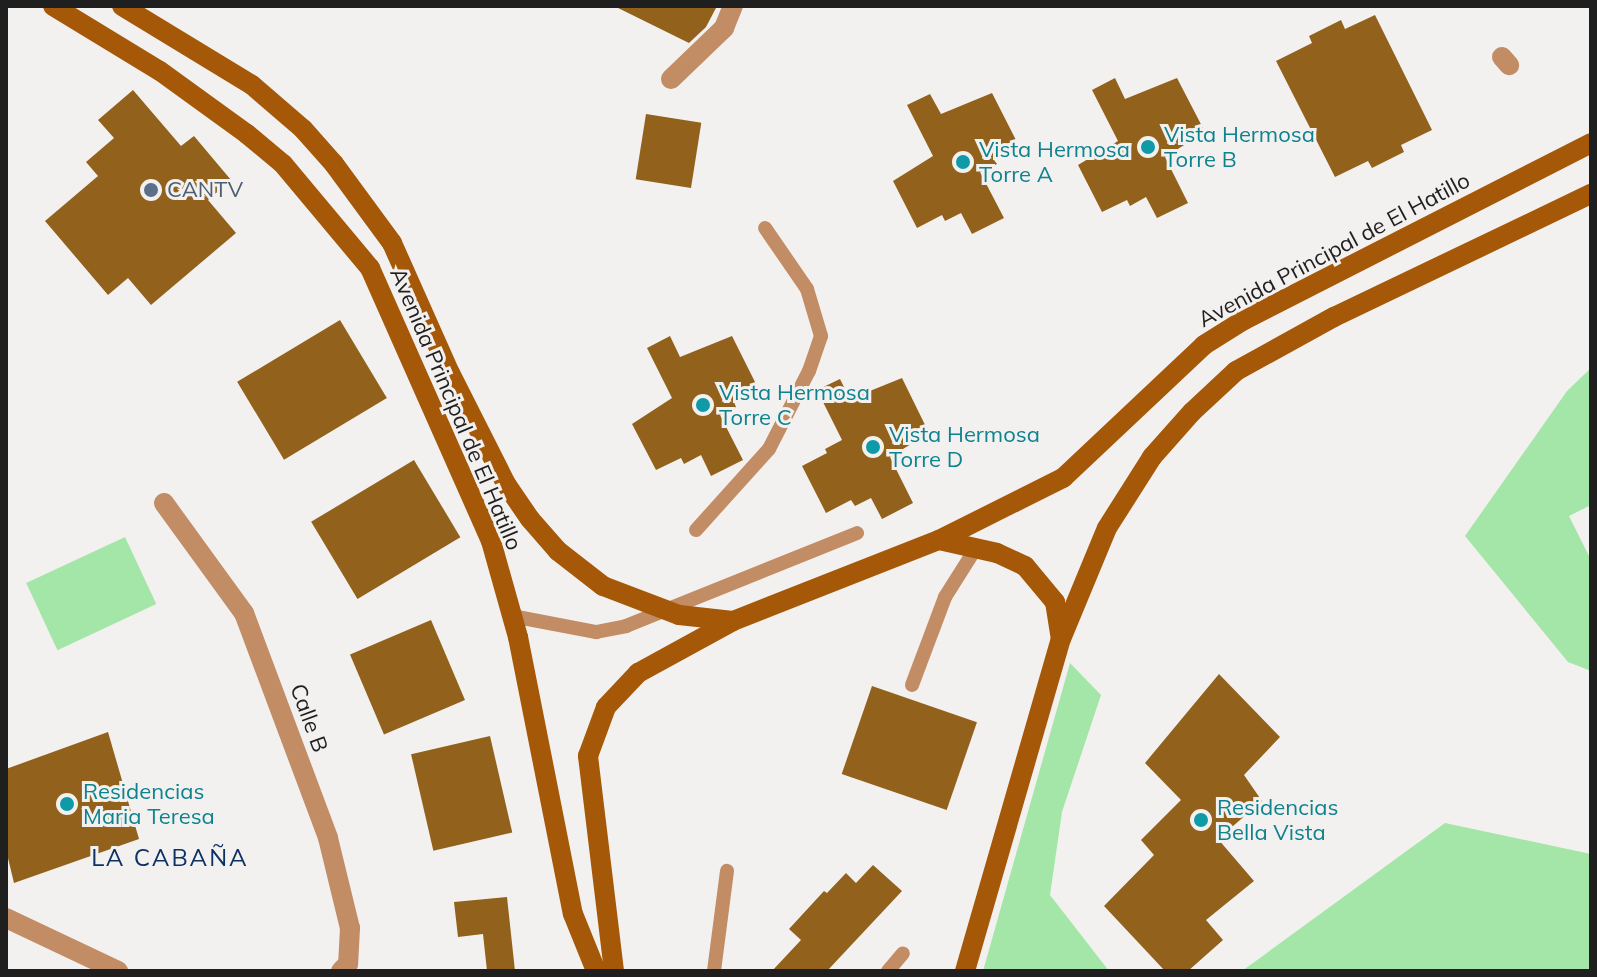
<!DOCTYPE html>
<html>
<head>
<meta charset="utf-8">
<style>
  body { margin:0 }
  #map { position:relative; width:1597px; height:977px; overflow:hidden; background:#f3f1ef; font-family:Mulish,sans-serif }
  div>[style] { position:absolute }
  .green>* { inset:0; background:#a3e6a7; transform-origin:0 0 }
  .building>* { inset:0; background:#92611b; transform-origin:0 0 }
  .service>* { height:14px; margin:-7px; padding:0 7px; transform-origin:7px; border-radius:7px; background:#c28c65 }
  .minor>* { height:20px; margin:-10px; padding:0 10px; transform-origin:10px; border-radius:10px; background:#c28c65 }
  .secondary>* { height:20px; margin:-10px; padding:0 10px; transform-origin:10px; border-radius:10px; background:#a65809 }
  .secondary-bridge>* { height:20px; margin:-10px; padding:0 10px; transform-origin:10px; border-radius:10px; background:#a65809 }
  .dots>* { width:22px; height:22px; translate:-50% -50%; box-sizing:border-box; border:4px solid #f3f1ef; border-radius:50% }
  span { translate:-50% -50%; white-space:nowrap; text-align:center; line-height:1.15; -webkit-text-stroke:6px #f3f1ef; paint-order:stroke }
  .culture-label { font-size:22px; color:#0d838f }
  .left { translate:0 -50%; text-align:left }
  .service-label { font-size:22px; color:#4e5e75 }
  .street-label { font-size:22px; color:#201f1f }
  .neighbourhood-label { font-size:24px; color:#0d3165; letter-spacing:2px }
  .frame { position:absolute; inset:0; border:8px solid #201f1f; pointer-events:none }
</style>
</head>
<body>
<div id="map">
  <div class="green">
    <i style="clip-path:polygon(1591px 368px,1591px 505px,1569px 516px,1591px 560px,1591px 671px,1568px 662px,1465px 536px,1567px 391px)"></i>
    <i style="left:125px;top:537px;width:74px;height:109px;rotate:65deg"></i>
    <i style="clip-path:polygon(1070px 663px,1101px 695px,1062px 812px,1050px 895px,1109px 971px,983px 971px)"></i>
    <i style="clip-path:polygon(1445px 823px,1591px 854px,1591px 971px,1242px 971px)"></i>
  </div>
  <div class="building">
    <i style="clip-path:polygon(614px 6px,717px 6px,706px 27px,689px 43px)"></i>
    <i style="clip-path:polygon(1375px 15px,1432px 130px,1401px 145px,1404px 152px,1372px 168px,1368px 161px,1335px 177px,1276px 61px,1312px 43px,1309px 36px,1341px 20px,1345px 29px)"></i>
    <i style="clip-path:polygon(1115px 78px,1125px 99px,1177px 78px,1205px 132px,1165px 157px,1188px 203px,1157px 218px,1146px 197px,1130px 206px,1127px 200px,1102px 212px,1078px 165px,1118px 141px,1092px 90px)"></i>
    <i style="clip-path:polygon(133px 90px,181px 146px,194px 136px,231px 180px,208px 200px,236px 233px,151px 305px,128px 278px,108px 295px,45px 221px,98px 176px,86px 162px,114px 138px,98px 120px)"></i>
    <i style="clip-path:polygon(992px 93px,1020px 148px,994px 160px,997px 164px,980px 172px,1004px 218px,972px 234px,961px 213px,945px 221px,942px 215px,917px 228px,893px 181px,933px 156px,907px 105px,930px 94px,941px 114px)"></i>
    <i style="left:646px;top:114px;width:56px;height:66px;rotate:9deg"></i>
    <i style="left:340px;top:320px;width:91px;height:120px;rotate:59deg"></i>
    <i style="clip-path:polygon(670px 336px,680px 357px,732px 336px,759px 390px,734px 402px,736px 407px,720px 415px,743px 460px,711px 476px,701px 455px,684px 464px,681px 458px,656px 470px,632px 424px,672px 398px,647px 348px)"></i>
    <i style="clip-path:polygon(902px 378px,929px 433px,890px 457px,913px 503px,882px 519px,871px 498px,855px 506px,851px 500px,826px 513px,802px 466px,827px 453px,825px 449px,842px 440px,817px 390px,840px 379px,850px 399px)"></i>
    <i style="left:414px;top:460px;width:90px;height:120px;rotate:59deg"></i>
    <i style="left:431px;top:620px;width:87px;height:88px;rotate:67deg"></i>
    <i style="clip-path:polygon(1219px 674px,1280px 737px,1244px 775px,1262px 801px,1218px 839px,1254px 881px,1206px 920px,1223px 940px,1188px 971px,1165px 971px,1104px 906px,1154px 855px,1141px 840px,1181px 800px,1145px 763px)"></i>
    <i style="left:872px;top:686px;width:111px;height:93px;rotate:19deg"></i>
    <i style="clip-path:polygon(108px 732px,139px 839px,14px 883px,6px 850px,6px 769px)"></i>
    <i style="left:490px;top:736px;width:99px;height:81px;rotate:77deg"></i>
    <i style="clip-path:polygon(873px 865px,902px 891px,827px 971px,772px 971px,801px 940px,789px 929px,824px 891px,827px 893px,846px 873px,856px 883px)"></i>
    <i style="clip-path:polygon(507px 897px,515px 971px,487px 971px,483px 934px,458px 937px,454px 902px)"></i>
  </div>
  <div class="service">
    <i style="left:696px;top:530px;width:109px;rotate:-48deg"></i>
    <i style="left:769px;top:449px;width:88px;rotate:-62.9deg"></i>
    <i style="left:809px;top:371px;width:37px;rotate:-71deg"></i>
    <i style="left:821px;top:336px;width:49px;rotate:-106.6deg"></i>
    <i style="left:807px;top:289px;width:74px;rotate:-124.5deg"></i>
    <i style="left:512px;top:616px;width:86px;rotate:10.8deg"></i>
    <i style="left:596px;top:632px;width:31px;rotate:-11deg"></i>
    <i style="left:626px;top:626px;width:249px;rotate:-21.9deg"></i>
    <i style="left:912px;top:685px;width:94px;rotate:-69.4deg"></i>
    <i style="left:945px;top:597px;width:58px;rotate:-57.7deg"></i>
    <i style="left:714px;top:971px;width:101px;rotate:-82.6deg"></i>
    <i style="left:888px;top:971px;width:23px;rotate:-50deg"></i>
  </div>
  <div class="minor">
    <i style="left:1502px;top:57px;width:11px;rotate:49deg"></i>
    <i style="left:671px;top:79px;width:74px;rotate:-43.9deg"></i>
    <i style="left:724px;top:28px;width:24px;rotate:-68deg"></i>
    <i style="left:164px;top:503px;width:136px;rotate:54deg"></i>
    <i style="left:244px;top:613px;width:240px;rotate:69.5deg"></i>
    <i style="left:328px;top:838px;width:93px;rotate:76.3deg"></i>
    <i style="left:350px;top:928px;width:36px;rotate:93deg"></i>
    <i style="left:348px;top:964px;width:10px;rotate:135deg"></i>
    <i style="left:6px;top:918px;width:124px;rotate:25.3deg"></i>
  </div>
  <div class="secondary">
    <i style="left:53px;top:6px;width:125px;rotate:31.3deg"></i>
    <i style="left:160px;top:71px;width:107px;rotate:35.9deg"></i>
    <i style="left:247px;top:134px;width:47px;rotate:39.8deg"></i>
    <i style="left:283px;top:164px;width:136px;rotate:50.1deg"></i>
    <i style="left:370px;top:268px;width:299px;rotate:66.1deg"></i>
    <i style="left:491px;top:541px;width:100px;rotate:74.3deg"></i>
    <i style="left:518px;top:637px;width:282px;rotate:78.8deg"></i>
    <i style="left:573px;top:914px;width:61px;rotate:68deg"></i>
    <i style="left:122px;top:6px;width:152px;rotate:31.3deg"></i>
    <i style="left:252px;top:85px;width:67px;rotate:40.8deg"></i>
    <i style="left:303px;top:129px;width:47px;rotate:48.5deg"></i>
    <i style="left:334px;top:164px;width:98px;rotate:53.7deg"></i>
    <i style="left:392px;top:243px;width:142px;rotate:66deg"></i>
    <i style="left:450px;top:373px;width:124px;rotate:63.2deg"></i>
    <i style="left:506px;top:484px;width:42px;rotate:55.6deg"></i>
    <i style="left:939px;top:540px;width:59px;rotate:12.6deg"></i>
    <i style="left:997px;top:553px;width:31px;rotate:25deg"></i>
    <i style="left:1025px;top:566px;width:47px;rotate:50.2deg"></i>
    <i style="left:1055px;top:602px;width:37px;rotate:81deg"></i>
    <i style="left:614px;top:971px;width:217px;rotate:-96.9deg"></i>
    <i style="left:588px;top:756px;width:52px;rotate:-69.8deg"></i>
    <i style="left:606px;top:707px;width:47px;rotate:-46.7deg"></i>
    <i style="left:638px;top:673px;width:108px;rotate:-28.7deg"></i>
    <i style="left:733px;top:621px;width:221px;rotate:-21.5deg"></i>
    <i style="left:939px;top:540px;width:139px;rotate:-26.6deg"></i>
    <i style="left:1063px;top:478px;width:194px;rotate:-43.3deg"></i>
    <i style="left:1204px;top:345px;width:47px;rotate:-32deg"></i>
    <i style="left:1244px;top:320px;width:390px;rotate:-27deg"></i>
    <i style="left:965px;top:971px;width:346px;rotate:-73.9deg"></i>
    <i style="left:1061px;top:639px;width:120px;rotate:-67.5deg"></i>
    <i style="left:1107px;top:528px;width:84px;rotate:-57.6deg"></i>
    <i style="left:1152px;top:457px;width:60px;rotate:-48.4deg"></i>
    <i style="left:1192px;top:412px;width:60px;rotate:-43deg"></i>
    <i style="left:1236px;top:371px;width:112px;rotate:-28.9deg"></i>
    <i style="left:1334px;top:317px;width:285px;rotate:-25.6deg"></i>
  </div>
  <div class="secondary-bridge">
    <i style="left:530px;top:519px;width:43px;rotate:48.8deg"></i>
    <i style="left:558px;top:551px;width:57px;rotate:37.9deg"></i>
    <i style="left:603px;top:586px;width:81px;rotate:20.9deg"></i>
    <i style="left:679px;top:615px;width:54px;rotate:6.3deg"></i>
  </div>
  <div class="dots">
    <i style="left:1148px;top:147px;background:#0f9aa8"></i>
    <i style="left:963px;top:162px;background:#0f9aa8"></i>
    <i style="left:151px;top:190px;background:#5c6f8a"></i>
    <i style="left:703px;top:405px;background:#0f9aa8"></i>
    <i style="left:873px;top:447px;background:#0f9aa8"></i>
    <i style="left:67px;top:804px;background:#0f9aa8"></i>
    <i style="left:1201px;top:820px;background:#0f9aa8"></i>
  </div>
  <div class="culture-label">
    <span class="left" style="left:1164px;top:147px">Vista Hermosa<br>Torre B</span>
    <span class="left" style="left:979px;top:162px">Vista Hermosa<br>Torre A</span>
    <span class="left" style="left:719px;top:405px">Vista Hermosa<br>Torre C</span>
    <span class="left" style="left:889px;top:447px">Vista Hermosa<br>Torre D</span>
    <span class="left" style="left:83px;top:804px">Residencias<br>Maria Teresa</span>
    <span class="left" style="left:1217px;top:820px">Residencias<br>Bella Vista</span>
  </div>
  <div class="service-label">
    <span class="left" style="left:167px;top:190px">CANTV</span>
  </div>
  <div class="street-label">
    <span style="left:1334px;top:250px;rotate:-28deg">Avenida Principal de El Hatillo</span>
    <span style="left:456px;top:409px;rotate:67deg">Avenida Principal de El Hatillo</span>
    <span style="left:309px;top:718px;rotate:70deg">Calle B</span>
  </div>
  <div class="neighbourhood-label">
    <span style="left:170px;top:858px">LA CABAÑA</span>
  </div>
  <div class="frame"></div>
</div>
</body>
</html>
